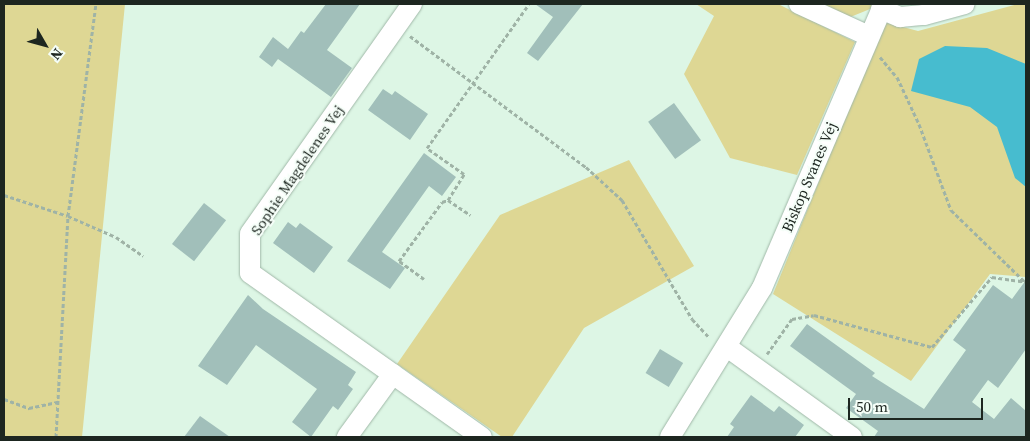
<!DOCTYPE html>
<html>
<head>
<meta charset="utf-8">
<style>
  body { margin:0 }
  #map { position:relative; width:1030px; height:441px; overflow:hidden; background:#ddf6e5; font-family:"Source Serif 4",serif }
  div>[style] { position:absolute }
  .green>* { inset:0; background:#ded794 }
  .water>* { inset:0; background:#47bccf }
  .building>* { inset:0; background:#a1bfba; transform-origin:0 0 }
  .path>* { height:3px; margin-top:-1.5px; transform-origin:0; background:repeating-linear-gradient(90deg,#9fb3a6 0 4px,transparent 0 6.5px) }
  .roads { filter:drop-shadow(0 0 1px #a0b8a8) drop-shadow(0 0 1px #a0b8a8) }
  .minor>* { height:20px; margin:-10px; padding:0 10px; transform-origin:10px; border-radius:10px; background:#fff }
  span { translate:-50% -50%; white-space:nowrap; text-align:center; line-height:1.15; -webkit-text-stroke:4px #f5fef8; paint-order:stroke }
  .street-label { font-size:15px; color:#1d2620 }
  .frame { position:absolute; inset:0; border:5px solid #1d2620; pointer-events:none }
  .north { position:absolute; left:20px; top:20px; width:50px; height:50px; -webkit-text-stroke:4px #f5fef8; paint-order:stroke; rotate:128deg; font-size:14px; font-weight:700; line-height:20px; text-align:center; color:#1d2620 }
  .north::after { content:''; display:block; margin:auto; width:18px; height:22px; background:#1d2620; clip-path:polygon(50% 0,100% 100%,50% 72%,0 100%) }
  .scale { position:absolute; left:848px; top:398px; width:135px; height:22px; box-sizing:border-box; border:2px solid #1d2620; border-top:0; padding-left:6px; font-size:15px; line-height:18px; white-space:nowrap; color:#1d2620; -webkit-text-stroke:4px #f5fef8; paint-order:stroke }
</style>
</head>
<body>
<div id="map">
  <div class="green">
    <i style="clip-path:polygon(4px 4px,125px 4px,82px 437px,4px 437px)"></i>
    <i style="clip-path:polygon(696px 4px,778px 4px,855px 42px,797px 175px,730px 158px,684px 74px,714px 16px)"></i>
    <i style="clip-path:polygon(818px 4px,873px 4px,870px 9px,848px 18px)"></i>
    <i style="clip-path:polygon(1018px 4px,1026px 4px,1026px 277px,990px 274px,911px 381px,773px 294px,884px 22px,918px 31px)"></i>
    <i style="clip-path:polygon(629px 160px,694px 266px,584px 328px,512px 437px,502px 437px,397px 364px,500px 215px)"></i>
  </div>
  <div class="water">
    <i style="clip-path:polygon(945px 46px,987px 48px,1026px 64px,1026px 187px,1015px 178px,997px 127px,970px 107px,911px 91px,919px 59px)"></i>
  </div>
  <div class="building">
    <i style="clip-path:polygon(326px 4px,360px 4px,327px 50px,352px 68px,331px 97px,278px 59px,272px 67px,259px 57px,273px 37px,288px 49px,301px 31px,304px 33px)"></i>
    <i style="clip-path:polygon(535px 4px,583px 4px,538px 61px,527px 53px,553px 17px)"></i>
    <i style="clip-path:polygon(383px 89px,392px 95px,395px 91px,428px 114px,410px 140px,368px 110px)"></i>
    <i style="left:674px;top:103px;width:46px;height:32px;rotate:54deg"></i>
    <i style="clip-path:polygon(424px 153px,456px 177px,442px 196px,429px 186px,382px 252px,405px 268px,390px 289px,347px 261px)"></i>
    <i style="left:204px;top:203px;width:28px;height:52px;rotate:38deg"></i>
    <i style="clip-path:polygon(288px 222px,296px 228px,300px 223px,333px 247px,314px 273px,273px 243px)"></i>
    <i style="clip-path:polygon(1026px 280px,1026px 349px,998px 388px,988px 380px,972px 402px,994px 419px,1011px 398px,1026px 411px,1026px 437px,874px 437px,878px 431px,846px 408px,856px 394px,790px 346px,807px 324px,875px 373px,872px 376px,924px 409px,966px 350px,953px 340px,993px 285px,1012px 299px)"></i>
    <i style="clip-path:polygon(248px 295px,263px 309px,356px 372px,348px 385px,353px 389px,338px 410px,333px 406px,311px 437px,292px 422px,317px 389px,256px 345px,227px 385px,198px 366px)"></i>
    <i style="left:660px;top:349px;width:27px;height:28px;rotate:31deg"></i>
    <i style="clip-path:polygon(751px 395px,774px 412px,779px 406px,804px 425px,795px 437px,727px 437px,734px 427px,730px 424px)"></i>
    <i style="clip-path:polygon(200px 416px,230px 437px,184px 437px)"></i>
  </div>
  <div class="path">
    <i style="left:410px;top:36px;width:219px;rotate:36.7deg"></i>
    <i style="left:586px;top:167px;width:49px;rotate:42.5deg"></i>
    <i style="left:622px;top:200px;width:138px;rotate:59.5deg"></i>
    <i style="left:692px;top:319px;width:25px;rotate:47deg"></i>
    <i style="left:880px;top:57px;width:26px;rotate:50deg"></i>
    <i style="left:897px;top:77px;width:52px;rotate:64.9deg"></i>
    <i style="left:919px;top:124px;width:92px;rotate:69.6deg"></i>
    <i style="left:951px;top:210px;width:102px;rotate:44.2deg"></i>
    <i style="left:4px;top:195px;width:67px;rotate:18.2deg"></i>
    <i style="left:68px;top:216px;width:52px;rotate:23.6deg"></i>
    <i style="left:116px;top:237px;width:33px;rotate:35deg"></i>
    <i style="left:448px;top:200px;width:31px;rotate:-58deg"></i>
    <i style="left:464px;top:174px;width:45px;rotate:-144.9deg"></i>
    <i style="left:427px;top:148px;width:176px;rotate:-54.7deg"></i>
    <i style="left:424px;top:279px;width:31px;rotate:-144deg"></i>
    <i style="left:399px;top:261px;width:73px;rotate:-53.9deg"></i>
    <i style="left:442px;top:202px;width:6px;rotate:-18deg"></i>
    <i style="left:448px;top:200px;width:27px;rotate:34deg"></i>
    <i style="left:767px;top:354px;width:43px;rotate:-54.5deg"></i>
    <i style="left:792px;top:319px;width:22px;rotate:-10deg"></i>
    <i style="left:814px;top:315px;width:122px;rotate:15.2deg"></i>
    <i style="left:932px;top:347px;width:92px;rotate:-49.4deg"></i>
    <i style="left:992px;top:277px;width:34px;rotate:8deg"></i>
    <i style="left:4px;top:399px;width:27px;rotate:20deg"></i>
    <i style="left:29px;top:408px;width:30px;rotate:-12deg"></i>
    <i style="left:56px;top:437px;width:221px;rotate:-86.9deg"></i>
    <i style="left:68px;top:216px;width:214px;rotate:-82.5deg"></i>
  </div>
  <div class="roads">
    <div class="minor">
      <i style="left:412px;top:4px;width:281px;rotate:125.2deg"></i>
      <i style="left:250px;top:234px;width:39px;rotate:90deg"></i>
      <i style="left:250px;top:273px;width:284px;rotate:35.3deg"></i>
      <i style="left:799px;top:4px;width:77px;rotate:24.6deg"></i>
      <i style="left:881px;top:9px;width:21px;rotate:23deg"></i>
      <i style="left:900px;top:17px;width:24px;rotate:-5deg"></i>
      <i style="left:924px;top:15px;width:42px;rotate:-15deg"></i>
      <i style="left:727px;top:347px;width:154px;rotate:35.8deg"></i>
      <i style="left:347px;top:437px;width:78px;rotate:-53.9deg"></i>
      <i style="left:670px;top:437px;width:175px;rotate:-58.3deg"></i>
      <i style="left:762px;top:288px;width:309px;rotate:-66.8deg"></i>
    </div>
  </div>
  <div class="street-label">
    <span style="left:297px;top:170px;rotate:-56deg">Sophie Magdelenes Vej</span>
    <span style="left:809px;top:177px;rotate:-67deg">Biskop Svanes Vej</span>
  </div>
  <div class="frame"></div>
  <div class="north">N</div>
  <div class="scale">50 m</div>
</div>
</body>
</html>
